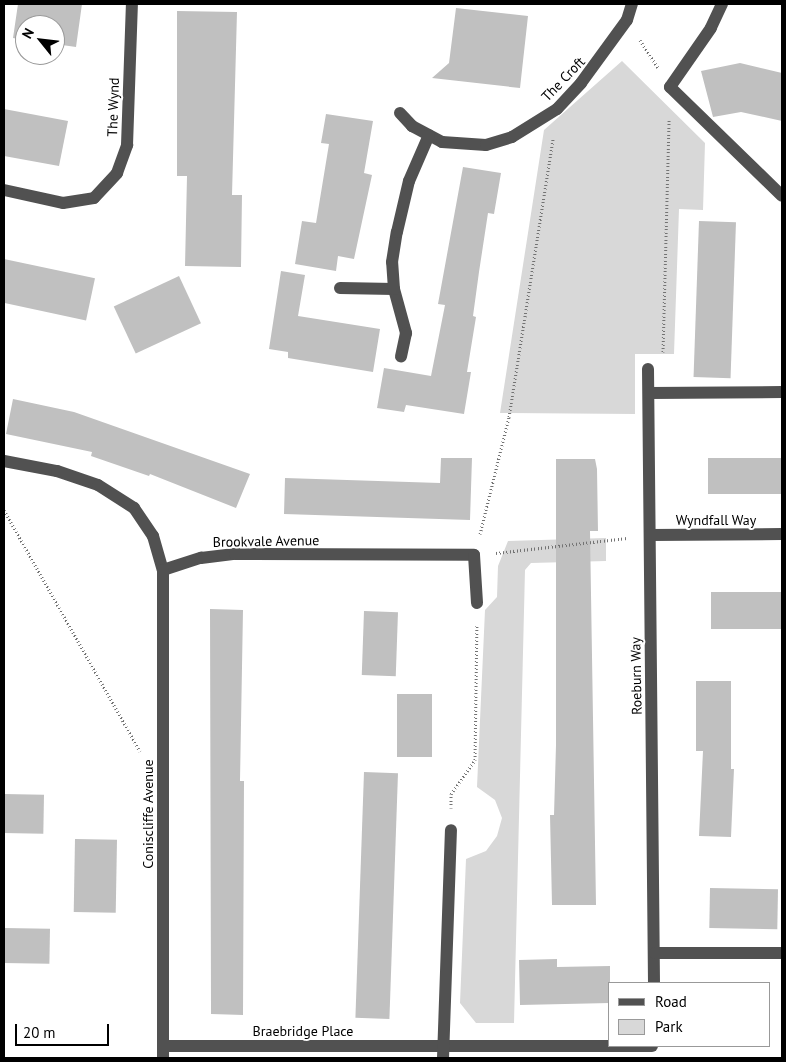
<!DOCTYPE html>
<html>
<head>
<meta charset="utf-8">
<style>
  body { margin:0 }
  #map { position:relative; width:786px; height:1062px; overflow:hidden; background:#fff; font-family:"PT Sans",sans-serif }
  div>[style] { position:absolute }
  .green>* { inset:0; background:#d8d8d8 }
  .building>* { inset:0; background:#c0c0c0; transform-origin:0 0 }
  .path>* { height:3px; margin-top:-1.5px; transform-origin:0; background:repeating-linear-gradient(90deg,#737373 0 1px,transparent 0 3.5px) }
  .minor>* { height:12px; margin:-6px; padding:0 6px; transform-origin:6px; border-radius:6px; background:#515151 }
  span { translate:-50% -50%; white-space:nowrap; text-align:center; line-height:1.15; -webkit-text-stroke:4px #fff; paint-order:stroke }
  .street-label { font-size:14px; color:#000 }
  .frame { position:absolute; inset:0; border:5px solid #000; pointer-events:none }
  .legend { position:absolute; left:608px; top:982px; width:162px; height:65px; box-sizing:border-box; background:#fff; border:1px solid #999; margin:0; padding:6px 9px; list-style:none; font-size:15px; color:#000 }
  .legend li { display:flex; align-items:center; gap:10px; height:25px }
  .legend b { width:25px; border:1px solid #999 }
  .north { position:absolute; left:15px; top:15px; width:50px; height:50px; box-sizing:border-box; background:#fff; border:1px solid #999; border-radius:50%; rotate:299deg; font-size:14px; font-weight:700; line-height:20px; text-align:center; color:#000 }
  .north::after { content:''; display:block; margin:auto; width:18px; height:22px; background:#000; clip-path:polygon(50% 0,100% 100%,50% 72%,0 100%) }
  .scale { position:absolute; left:15px; top:1024px; width:94px; height:22px; box-sizing:border-box; border:2px solid #000; border-top:0; padding-left:6px; font-size:15px; line-height:18px; white-space:nowrap; color:#000; -webkit-text-stroke:4px #fff; paint-order:stroke }
</style>
</head>
<body>
<div id="map">
  <div class="green">
    <i style="clip-path:polygon(622px 61px,705px 143px,703px 210px,679px 209px,674px 354px,635px 354px,635px 414px,500px 413px,544px 130px)"></i>
    <i style="clip-path:polygon(606px 538px,606px 561px,531px 563px,525px 570px,514px 1023px,476px 1023px,460px 1003px,466px 859px,486px 851px,497px 836px,502px 818px,495px 800px,477px 787px,485px 610px,497px 597px,498px 566px,508px 541px)"></i>
  </div>
  <div class="building">
    <i style="clip-path:polygon(18px 4px,82px 4px,76px 47px,55px 44px,55px 25px,25px 25px,25px 40px,13px 38px)"></i>
    <i style="clip-path:polygon(456px 8px,528px 16px,520px 88px,432px 78px,449px 63px)"></i>
    <i style="clip-path:polygon(177px 11px,237px 12px,232px 195px,242px 195px,241px 267px,185px 266px,187px 176px,177px 176px)"></i>
    <i style="clip-path:polygon(740px 63px,782px 73px,782px 121px,741px 112px,713px 117px,701px 71px)"></i>
    <i style="clip-path:polygon(4px 109px,68px 121px,59px 166px,4px 156px)"></i>
    <i style="clip-path:polygon(326px 114px,373px 121px,364px 173px,372px 175px,354px 259px,338px 256px,336px 271px,295px 264px,302px 221px,316px 223px,329px 144px,321px 143px)"></i>
    <i style="clip-path:polygon(463px 167px,501px 173px,494px 214px,488px 213px,479px 272px,473px 316px,476px 317px,467px 372px,471px 372px,464px 414px,406px 405px,404px 412px,377px 408px,384px 368px,431px 376px,445px 305px,438px 304px)"></i>
    <i style="left:699px;top:221px;width:37px;height:156px;rotate:2deg"></i>
    <i style="left:4px;top:259px;width:93px;height:43px;rotate:12deg"></i>
    <i style="clip-path:polygon(281px 271px,305px 275px,298px 316px,380px 329px,373px 372px,288px 358px,288px 352px,269px 349px)"></i>
    <i style="left:179px;top:276px;width:52px;height:72px;rotate:65deg"></i>
    <i style="clip-path:polygon(13px 399px,74px 412px,250px 474px,236px 508px,150px 474px,149px 476px,91px 456px,92px 452px,6px 434px)"></i>
    <i style="clip-path:polygon(441px 458px,472px 458px,470px 520px,284px 514px,285px 478px,440px 483px)"></i>
    <i style="left:782px;top:458px;width:36px;height:74px;rotate:90deg"></i>
    <i style="clip-path:polygon(556px 459px,595px 459px,597px 469px,598px 531px,590px 531px,596px 905px,552px 905px,550px 815px,554px 815px,556px 745px)"></i>
    <i style="left:711px;top:592px;width:71px;height:37px"></i>
    <i style="clip-path:polygon(210px 609px,243px 610px,240px 781px,244px 781px,243px 1015px,211px 1014px)"></i>
    <i style="left:364px;top:611px;width:34px;height:64px;rotate:2deg"></i>
    <i style="clip-path:polygon(696px 681px,731px 681px,731px 769px,734px 769px,731px 837px,699px 836px,703px 751px,696px 751px)"></i>
    <i style="left:397px;top:694px;width:35px;height:63px"></i>
    <i style="left:364px;top:772px;width:34px;height:246px;rotate:2deg"></i>
    <i style="left:4px;top:794px;width:40px;height:39px;rotate:1deg"></i>
    <i style="left:75px;top:839px;width:42px;height:73px;rotate:1deg"></i>
    <i style="left:710px;top:888px;width:68px;height:40px;rotate:1deg"></i>
    <i style="left:4px;top:928px;width:46px;height:35px;rotate:1deg"></i>
    <i style="clip-path:polygon(557px 959px,557px 967px,610px 966px,610px 1003px,520px 1005px,519px 960px)"></i>
  </div>
  <div class="path">
    <i style="left:640px;top:40px;width:33px;rotate:57deg"></i>
    <i style="left:663px;top:352px;width:234px;rotate:-88.5deg"></i>
    <i style="left:4px;top:510px;width:277px;rotate:60.6deg"></i>
    <i style="left:480px;top:534px;width:121px;rotate:-76.1deg"></i>
    <i style="left:509px;top:417px;width:282px;rotate:-81deg"></i>
    <i style="left:496px;top:553px;width:132px;rotate:-6.5deg"></i>
    <i style="left:451px;top:808px;width:14px;rotate:-90deg"></i>
    <i style="left:451px;top:794px;width:42px;rotate:-54.8deg"></i>
    <i style="left:475px;top:760px;width:136px;rotate:-89.2deg"></i>
  </div>
  <div class="minor">
    <i style="left:722px;top:4px;width:26px;rotate:115deg"></i>
    <i style="left:711px;top:28px;width:72px;rotate:124.8deg"></i>
    <i style="left:670px;top:87px;width:156px;rotate:44.2deg"></i>
    <i style="left:400px;top:113px;width:18px;rotate:47deg"></i>
    <i style="left:412px;top:126px;width:34px;rotate:28deg"></i>
    <i style="left:442px;top:142px;width:44px;rotate:3.9deg"></i>
    <i style="left:486px;top:145px;width:27px;rotate:-17deg"></i>
    <i style="left:512px;top:137px;width:53px;rotate:-31.9deg"></i>
    <i style="left:557px;top:109px;width:35px;rotate:-47deg"></i>
    <i style="left:581px;top:83px;width:78px;rotate:-53.9deg"></i>
    <i style="left:627px;top:20px;width:17px;rotate:-73deg"></i>
    <i style="left:4px;top:190px;width:60px;rotate:12.4deg"></i>
    <i style="left:63px;top:203px;width:31px;rotate:-9deg"></i>
    <i style="left:94px;top:198px;width:34px;rotate:-47deg"></i>
    <i style="left:117px;top:173px;width:30px;rotate:-70deg"></i>
    <i style="left:127px;top:145px;width:141px;rotate:-88deg"></i>
    <i style="left:340px;top:288px;width:54px;rotate:1.1deg"></i>
    <i style="left:394px;top:289px;width:46px;rotate:74.7deg"></i>
    <i style="left:406px;top:333px;width:24px;rotate:102deg"></i>
    <i style="left:394px;top:289px;width:27px;rotate:-94deg"></i>
    <i style="left:392px;top:262px;width:30px;rotate:-81deg"></i>
    <i style="left:397px;top:232px;width:52px;rotate:-76.8deg"></i>
    <i style="left:409px;top:181px;width:50px;rotate:-66.5deg"></i>
    <i style="left:648px;top:369px;width:614px;rotate:89.44deg"></i>
    <i style="left:649px;top:393px;width:133px;rotate:-0.4deg"></i>
    <i style="left:4px;top:461px;width:54px;rotate:10.7deg"></i>
    <i style="left:57px;top:471px;width:43px;rotate:18.9deg"></i>
    <i style="left:98px;top:485px;width:43px;rotate:32.6deg"></i>
    <i style="left:134px;top:508px;width:34px;rotate:56deg"></i>
    <i style="left:153px;top:536px;width:35px;rotate:74deg"></i>
    <i style="left:163px;top:570px;width:40px;rotate:-18deg"></i>
    <i style="left:201px;top:558px;width:34px;rotate:-7deg"></i>
    <i style="left:235px;top:554px;width:239px;rotate:0.2deg"></i>
    <i style="left:474px;top:555px;width:48px;rotate:86.4deg"></i>
    <i style="left:650px;top:535px;width:132px;rotate:-0.4deg"></i>
    <i style="left:655px;top:953px;width:127px"></i>
    <i style="left:163px;top:1046px;width:489px"></i>
    <i style="left:163px;top:1058px;width:488px;rotate:-90deg"></i>
    <i style="left:443px;top:1058px;width:228px;rotate:-88deg"></i>
  </div>
  <div class="street-label">
    <span style="left:563px;top:79px;rotate:-46deg">The Croft</span>
    <span style="left:113px;top:107px;rotate:-88deg">The Wynd</span>
    <span style="left:716px;top:520px">Wyndfall Way</span>
    <span style="left:266px;top:541px;rotate:-1deg">Brookvale Avenue</span>
    <span style="left:636px;top:676px;rotate:-91deg">Roeburn Way</span>
    <span style="left:148px;top:814px;rotate:-90deg">Coniscliffe Avenue</span>
    <span style="left:303px;top:1031px">Braebridge Place</span>
  </div>
  <div class="frame"></div>
  <ul class="legend">
  <li><b style="height:6px;background:#515151"></b>Road</li>
  <li><b style="height:14px;background:#d8d8d8"></b>Park</li>
  </ul>
  <div class="north">N</div>
  <div class="scale">20 m</div>
</div>
</body>
</html>
